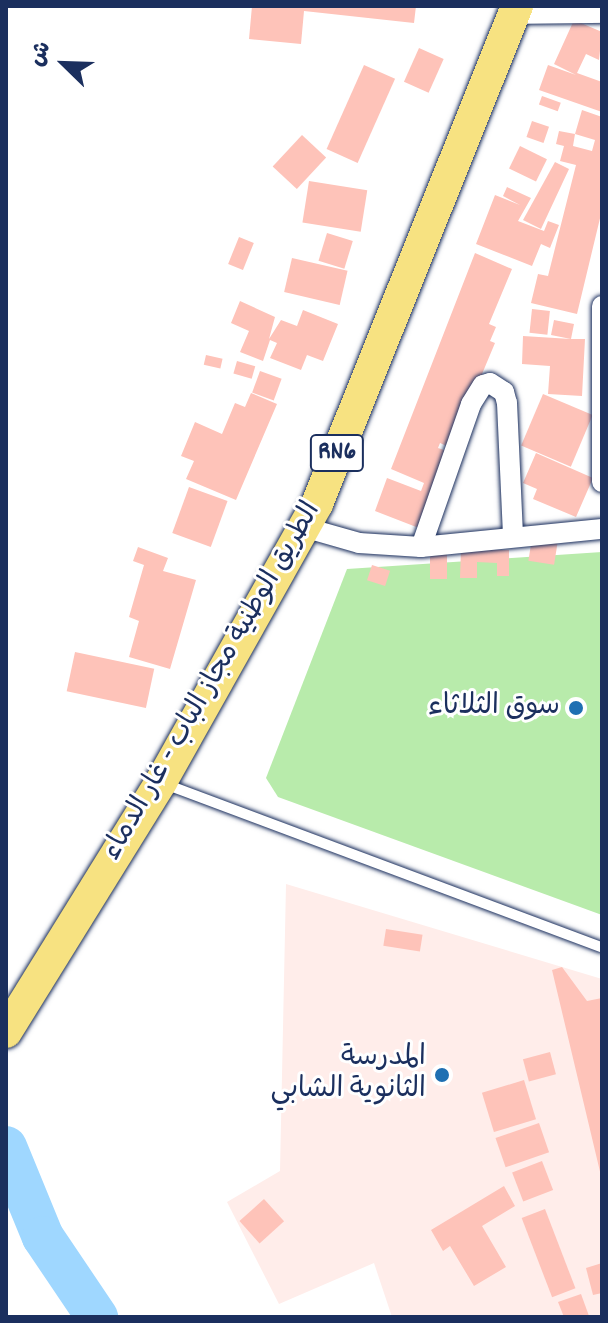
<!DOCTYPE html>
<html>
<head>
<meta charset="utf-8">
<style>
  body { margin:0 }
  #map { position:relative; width:608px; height:1323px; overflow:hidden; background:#fff; font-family:Dekko,"Playpen Sans Arabic",sans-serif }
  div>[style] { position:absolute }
  .built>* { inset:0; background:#ffedea }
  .green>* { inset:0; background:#b8ebab }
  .river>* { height:42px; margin:-21px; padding:0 21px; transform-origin:21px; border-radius:21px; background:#9fd7ff }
  .building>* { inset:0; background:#fec3b9; transform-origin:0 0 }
  .roads { filter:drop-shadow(0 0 2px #1b2f5e) drop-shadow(0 0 2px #1b2f5e) }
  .lane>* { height:10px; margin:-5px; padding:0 5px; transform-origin:5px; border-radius:5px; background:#fff }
  .street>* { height:20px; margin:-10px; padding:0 10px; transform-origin:10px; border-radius:10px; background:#fff }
  .primary>* { height:32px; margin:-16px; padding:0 16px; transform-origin:16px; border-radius:16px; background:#f7e281 }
  .dots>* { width:22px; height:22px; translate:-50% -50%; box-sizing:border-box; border:4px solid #fff; border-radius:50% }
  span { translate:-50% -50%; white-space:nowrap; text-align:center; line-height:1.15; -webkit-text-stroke:6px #fff; paint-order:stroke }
  .shield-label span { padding:2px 6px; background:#fff; border:2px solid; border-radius:6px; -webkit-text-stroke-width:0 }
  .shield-label { font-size:26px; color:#1b2f5e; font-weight:700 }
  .street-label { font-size:28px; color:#1b2f5e }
  .poi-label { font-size:28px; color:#1b2f5e }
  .right { translate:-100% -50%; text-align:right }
  .frame { position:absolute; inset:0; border:8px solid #1b2f5e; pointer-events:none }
  .north { position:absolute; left:24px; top:24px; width:80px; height:80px; -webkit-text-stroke:6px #fff; paint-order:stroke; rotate:293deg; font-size:22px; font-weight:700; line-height:32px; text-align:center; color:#1b2f5e }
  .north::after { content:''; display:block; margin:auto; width:28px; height:36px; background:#1b2f5e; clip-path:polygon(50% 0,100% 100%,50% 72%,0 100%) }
</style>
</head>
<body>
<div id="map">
  <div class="built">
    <i style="clip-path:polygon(286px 884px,602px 979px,602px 1317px,392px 1317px,374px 1263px,279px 1304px,227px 1202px,280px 1171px)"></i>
  </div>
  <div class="green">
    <i style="clip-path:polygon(602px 552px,602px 915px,278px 797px,266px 778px,347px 569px)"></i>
  </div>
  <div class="river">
    <i style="left:6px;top:1147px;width:97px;rotate:67.7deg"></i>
    <i style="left:43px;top:1237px;width:97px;rotate:56deg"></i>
  </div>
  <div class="building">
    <i style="clip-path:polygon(252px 6px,416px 6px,414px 23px,304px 11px,301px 44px,249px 39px)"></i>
    <i style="clip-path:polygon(574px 20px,602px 32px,599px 60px,586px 54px,577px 73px,602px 82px,602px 112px,539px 90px,548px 65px,576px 75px,554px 64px)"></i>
    <i style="left:419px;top:48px;width:27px;height:37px;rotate:24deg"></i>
    <i style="left:364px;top:65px;width:34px;height:92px;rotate:24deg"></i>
    <i style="left:542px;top:96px;width:20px;height:9px;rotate:20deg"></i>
    <i style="clip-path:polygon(582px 110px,602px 117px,602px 210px,577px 314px,531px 303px,538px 274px,548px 276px,576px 165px,560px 161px,564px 146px,556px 144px,559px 131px,575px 134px,573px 146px,592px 151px,595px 140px,575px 134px)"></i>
    <i style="left:532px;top:121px;width:18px;height:17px;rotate:19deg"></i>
    <i style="left:302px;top:135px;width:33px;height:43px;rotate:43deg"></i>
    <i style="left:520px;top:146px;width:30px;height:25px;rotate:26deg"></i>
    <i style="clip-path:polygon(555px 162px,569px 169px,541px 229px,523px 220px)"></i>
    <i style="left:309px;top:181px;width:59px;height:42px;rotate:9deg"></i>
    <i style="clip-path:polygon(507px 187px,531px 198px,518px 221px,544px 231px,548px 221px,559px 225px,550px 248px,541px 244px,532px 266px,476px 244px,495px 195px,520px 205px,503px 196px)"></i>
    <i style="left:327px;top:233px;width:27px;height:29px;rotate:17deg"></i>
    <i style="left:239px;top:237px;width:16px;height:29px;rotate:22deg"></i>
    <i style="clip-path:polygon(475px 253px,512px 269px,489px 324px,496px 327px,490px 341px,495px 343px,451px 448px,440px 443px,438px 448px,453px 453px,424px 530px,375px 511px,387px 478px,421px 491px,424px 483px,391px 469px)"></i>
    <i style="left:292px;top:258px;width:57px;height:35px;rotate:13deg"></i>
    <i style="clip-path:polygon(240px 301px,275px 317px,269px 339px,281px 320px,297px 326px,303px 310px,338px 324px,323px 361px,307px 355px,301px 370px,270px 358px,277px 343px,270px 340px,263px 361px,240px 352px,249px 331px,231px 323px)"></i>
    <i style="left:532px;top:309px;width:18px;height:24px;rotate:6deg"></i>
    <i style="clip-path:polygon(554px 320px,574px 324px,571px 339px,585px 339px,582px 396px,548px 394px,550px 366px,522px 364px,523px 336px,571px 339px,551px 335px)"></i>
    <i style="left:206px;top:355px;width:17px;height:10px;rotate:13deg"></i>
    <i style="left:237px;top:361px;width:19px;height:13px;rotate:16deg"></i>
    <i style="left:260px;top:371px;width:23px;height:23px;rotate:20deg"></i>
    <i style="clip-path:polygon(251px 393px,277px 404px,236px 500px,186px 479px,194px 461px,181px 456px,195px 422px,222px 434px,235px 403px,245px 407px)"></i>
    <i style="left:543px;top:394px;width:54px;height:56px;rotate:23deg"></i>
    <i style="clip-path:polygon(536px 453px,593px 478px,576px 517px,533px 499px,537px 489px,523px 483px)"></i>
    <i style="left:189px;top:487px;width:41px;height:49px;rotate:20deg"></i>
    <i style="left:532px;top:538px;width:26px;height:23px;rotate:9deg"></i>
    <i style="clip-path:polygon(138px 547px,168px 558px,163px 571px,196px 580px,170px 669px,129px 657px,139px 621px,129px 617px,144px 565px,133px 561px)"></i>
    <i style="clip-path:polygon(461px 549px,509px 550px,509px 576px,497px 576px,497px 563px,477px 562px,477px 578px,460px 578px)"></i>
    <i style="left:430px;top:554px;width:17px;height:25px"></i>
    <i style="left:372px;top:565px;width:19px;height:16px;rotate:18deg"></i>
    <i style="left:75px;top:652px;width:81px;height:40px;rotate:12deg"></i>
    <i style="left:386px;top:929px;width:37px;height:17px;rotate:9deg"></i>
    <i style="clip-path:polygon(562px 967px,587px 1001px,602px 998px,602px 1180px,552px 970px)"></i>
    <i style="left:550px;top:1052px;width:23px;height:28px;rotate:75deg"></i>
    <i style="left:524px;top:1080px;width:41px;height:44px;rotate:73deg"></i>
    <i style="left:539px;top:1123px;width:31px;height:46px;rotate:71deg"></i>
    <i style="left:542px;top:1161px;width:31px;height:32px;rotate:69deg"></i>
    <i style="clip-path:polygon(504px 1186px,515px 1206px,482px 1226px,506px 1267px,474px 1286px,450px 1246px,443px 1251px,431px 1230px)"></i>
    <i style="left:264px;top:1199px;width:30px;height:33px;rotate:48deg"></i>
    <i style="left:545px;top:1209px;width:85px;height:25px;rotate:69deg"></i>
    <i style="clip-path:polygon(602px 1263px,602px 1293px,593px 1295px,586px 1268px)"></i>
    <i style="clip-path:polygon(581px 1294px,589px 1316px,564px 1317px,558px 1302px)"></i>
  </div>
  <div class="roads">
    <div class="lane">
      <i style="left:165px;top:784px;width:466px;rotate:20.5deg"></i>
    </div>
    <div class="street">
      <i style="left:514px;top:14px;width:88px;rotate:-0.7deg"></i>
      <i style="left:602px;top:306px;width:176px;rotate:90deg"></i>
      <i style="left:303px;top:527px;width:58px;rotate:15.9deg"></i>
      <i style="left:359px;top:543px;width:62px;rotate:3.7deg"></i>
      <i style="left:421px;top:547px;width:182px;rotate:-5.7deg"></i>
      <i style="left:421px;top:547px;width:151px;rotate:-70.7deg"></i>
      <i style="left:471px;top:404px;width:22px;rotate:-58deg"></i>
      <i style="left:483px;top:385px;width:7px;rotate:-16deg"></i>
      <i style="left:490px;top:383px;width:17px;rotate:33deg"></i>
      <i style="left:504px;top:392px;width:11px;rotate:75deg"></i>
      <i style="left:507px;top:403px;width:134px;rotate:87.4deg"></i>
    </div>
    <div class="primary">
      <i style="left:6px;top:1032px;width:294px;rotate:-58.2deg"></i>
      <i style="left:161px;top:782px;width:319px;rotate:-60.7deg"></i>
      <i style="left:317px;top:504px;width:537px;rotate:-68.12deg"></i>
    </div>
  </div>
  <div class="dots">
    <i style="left:576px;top:708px;background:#1f6fb2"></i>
    <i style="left:442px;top:1075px;background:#1f6fb2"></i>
  </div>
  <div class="shield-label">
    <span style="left:337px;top:453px">RN6</span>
  </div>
  <div class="street-label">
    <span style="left:213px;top:682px;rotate:-60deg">الطريق الوطنية مجاز الباب - غار الدماء</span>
  </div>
  <div class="poi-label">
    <span class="right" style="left:560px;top:708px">سوق الثلاثاء</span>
    <span class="right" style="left:426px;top:1075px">المدرسة<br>الثانوية الشابي</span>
  </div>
  <div class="frame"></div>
  <div class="north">ش</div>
</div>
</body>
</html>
